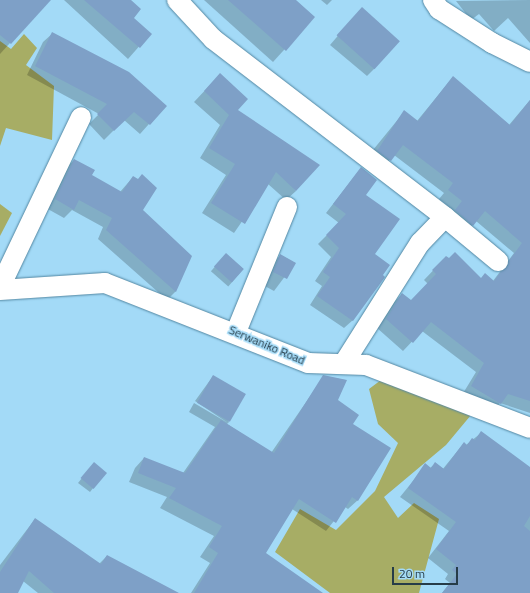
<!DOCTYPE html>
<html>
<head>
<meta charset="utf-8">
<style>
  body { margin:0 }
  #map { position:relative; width:530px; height:593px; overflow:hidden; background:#a3daf7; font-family:"Titillium Web",sans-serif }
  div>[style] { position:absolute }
  .green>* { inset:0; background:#a7ad65 }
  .shadow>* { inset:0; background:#0003; transform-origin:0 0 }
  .building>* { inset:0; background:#7ea0c7; transform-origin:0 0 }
  .roads { filter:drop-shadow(0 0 1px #5387a2) drop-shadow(0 0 1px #5387a2) }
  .minor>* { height:20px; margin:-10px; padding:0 10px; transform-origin:10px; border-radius:10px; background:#fff }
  span { translate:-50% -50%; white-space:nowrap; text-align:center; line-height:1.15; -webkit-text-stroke:3px #a3daf7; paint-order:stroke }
  .street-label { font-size:12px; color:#263c48 }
  .scale { position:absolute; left:392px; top:567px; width:66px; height:18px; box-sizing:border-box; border:2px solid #263c48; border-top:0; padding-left:5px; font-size:12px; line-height:14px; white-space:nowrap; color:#263c48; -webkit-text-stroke:3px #a3daf7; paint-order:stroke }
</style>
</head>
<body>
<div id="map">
  <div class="green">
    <i style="clip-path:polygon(24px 34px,37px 48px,26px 65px,54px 86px,52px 140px,6px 128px,0 146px,0 41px,11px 49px)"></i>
    <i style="clip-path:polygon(0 204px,12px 213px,0 236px)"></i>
    <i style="clip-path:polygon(381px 380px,471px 415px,446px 445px,384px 497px,398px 518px,414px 503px,439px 519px,419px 593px,330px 593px,275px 552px,300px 509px,336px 530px,375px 491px,398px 443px,378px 424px,369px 389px)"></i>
  </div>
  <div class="shadow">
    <i style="clip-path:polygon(0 0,49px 0,0 54px)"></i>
    <i style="clip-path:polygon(64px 0,129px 0,132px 18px,150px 34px,128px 59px)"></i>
    <i style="clip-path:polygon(204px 0,295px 0,314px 17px,273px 62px)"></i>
    <i style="clip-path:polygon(321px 0,332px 0,327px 5px)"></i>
    <i style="clip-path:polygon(530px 0,530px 43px,508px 18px,494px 31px,479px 14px,471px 20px,456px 1px)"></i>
    <i style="clip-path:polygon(354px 17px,375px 68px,367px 76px,330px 45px)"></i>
    <i style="clip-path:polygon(53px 33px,165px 106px,140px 134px,124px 120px,104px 140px,89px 124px,99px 114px,27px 75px,43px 42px)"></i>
    <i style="clip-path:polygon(453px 77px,509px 125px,530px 100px,530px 413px,500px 403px,491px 413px,462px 395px,476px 372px,422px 331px,403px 351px,377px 328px,393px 303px,402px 294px,410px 302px,428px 284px,424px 280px,446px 257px,481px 279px,493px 281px,514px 253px,476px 221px,464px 234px,447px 220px,454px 211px,439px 199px,444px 193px,394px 155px,381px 170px,373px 150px,404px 112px,417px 121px)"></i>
    <i style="clip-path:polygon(210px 85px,236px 110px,296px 191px,286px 200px,268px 184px,234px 233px,202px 213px,226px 175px,200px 158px,220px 125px,194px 102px)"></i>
    <i style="clip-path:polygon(74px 160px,90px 176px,120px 192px,133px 177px,141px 210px,176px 291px,167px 300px,98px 239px,103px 227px,72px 210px,64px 218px,46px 208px,65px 169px)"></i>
    <i style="clip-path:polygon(361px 168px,374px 254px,353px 320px,344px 328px,310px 305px,322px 286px,315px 281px,331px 257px,318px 244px,339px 223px,326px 213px)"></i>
    <i style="left:226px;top:254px;width:23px;height:23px;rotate:41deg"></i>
    <i style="clip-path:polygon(281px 255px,295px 263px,274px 291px,261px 284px,268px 267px)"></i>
    <i style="clip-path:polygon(213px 376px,229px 422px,227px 424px,271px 453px,324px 376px,345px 380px,336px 400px,352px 424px,358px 500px,348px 509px,345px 507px,326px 531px,292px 509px,264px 553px,321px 593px,191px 593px,210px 563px,200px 557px,214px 536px,160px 508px,167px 497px,129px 482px,135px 468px,144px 458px,183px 473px,215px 427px,189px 412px,194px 403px,228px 423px,195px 401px)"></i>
    <i style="clip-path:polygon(481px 433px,530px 472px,530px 593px,442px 593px,450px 583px,445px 579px,448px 574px,428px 558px,449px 531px,400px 497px,426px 465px,430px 468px,435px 464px,442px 470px,464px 443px,466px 445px)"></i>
    <i style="clip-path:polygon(90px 468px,105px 473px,90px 492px,78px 483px)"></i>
    <i style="clip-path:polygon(35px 519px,99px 564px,107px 556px,160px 593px,38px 593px,23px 581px,16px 593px,0 593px,0 565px)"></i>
  </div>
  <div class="building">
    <i style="clip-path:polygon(0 0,51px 0,11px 44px,0 35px)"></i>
    <i style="clip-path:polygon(84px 0,131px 0,141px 9px,134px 18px,152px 34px,140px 48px)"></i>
    <i style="clip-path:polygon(228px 0,296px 0,315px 17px,286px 51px)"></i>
    <i style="left:362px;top:7px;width:51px;height:38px;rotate:42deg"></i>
    <i style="clip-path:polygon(52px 32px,129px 72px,167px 106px,150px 125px,134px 112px,114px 131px,97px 114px,107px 104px,35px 66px)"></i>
    <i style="clip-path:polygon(220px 73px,248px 99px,238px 110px,320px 165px,296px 191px,276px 172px,245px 224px,211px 203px,235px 164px,209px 148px,229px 115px,204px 91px)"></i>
    <i style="clip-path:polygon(453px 76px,510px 125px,530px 100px,530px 401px,508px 394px,501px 404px,471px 386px,484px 363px,431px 322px,413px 343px,386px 319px,402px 293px,411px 300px,436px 274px,432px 270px,446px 256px,449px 258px,455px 252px,481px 278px,485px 273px,494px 281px,522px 243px,485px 211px,473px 226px,455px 210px,462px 201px,448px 190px,453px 183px,403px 145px,391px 161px,377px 151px,404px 110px,418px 121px)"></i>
    <i style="clip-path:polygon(74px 159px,95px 170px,92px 175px,122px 192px,133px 176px,138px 179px,142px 174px,157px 188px,143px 210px,192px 256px,176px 292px,106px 230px,112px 218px,79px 200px,74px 210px,55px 199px)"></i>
    <i style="clip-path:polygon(361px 167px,377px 180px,366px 195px,400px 219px,375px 254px,390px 265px,383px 275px,385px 277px,353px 321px,317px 296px,330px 277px,323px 272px,339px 248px,326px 235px,346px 214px,333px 204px)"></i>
    <i style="left:226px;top:253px;width:24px;height:18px;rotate:42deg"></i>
    <i style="clip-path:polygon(280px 254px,296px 263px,287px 279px,273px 272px)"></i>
    <i style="left:213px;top:375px;width:38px;height:32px;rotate:30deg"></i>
    <i style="clip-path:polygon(323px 375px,347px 380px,338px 400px,359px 415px,353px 424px,391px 448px,358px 501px,352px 497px,336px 523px,299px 499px,266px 553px,323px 593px,194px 593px,218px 553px,209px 547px,222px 526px,169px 498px,176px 488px,138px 473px,144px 457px,185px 473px,221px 420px,274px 453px)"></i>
    <i style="clip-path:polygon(481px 431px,530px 467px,530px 516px,524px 526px,530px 531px,530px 593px,442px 593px,457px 574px,452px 570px,456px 565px,436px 549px,456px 522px,408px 488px,425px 463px,431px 468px,435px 462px,444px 469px,464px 442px,467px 445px,472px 438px,475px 440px)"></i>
    <i style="left:94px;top:462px;width:17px;height:21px;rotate:40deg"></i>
    <i style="clip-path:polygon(35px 518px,101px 564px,107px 555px,179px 593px,54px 593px,29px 571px,18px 593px,0 593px,0 572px)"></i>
  </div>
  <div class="roads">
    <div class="minor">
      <i style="left:177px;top:0;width:53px;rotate:47.3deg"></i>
      <i style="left:213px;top:39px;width:292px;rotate:37.5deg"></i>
      <i style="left:433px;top:0;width:11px;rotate:56deg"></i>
      <i style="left:439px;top:9px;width:63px;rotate:32.7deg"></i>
      <i style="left:492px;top:43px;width:42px;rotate:26.6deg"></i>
      <i style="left:0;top:287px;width:188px;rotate:-64.5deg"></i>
      <i style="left:0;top:290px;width:105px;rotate:-3.8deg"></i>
      <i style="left:105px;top:283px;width:218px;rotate:21.5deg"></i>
      <i style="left:308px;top:363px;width:58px;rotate:2deg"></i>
      <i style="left:366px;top:365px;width:176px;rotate:21deg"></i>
      <i style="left:236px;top:332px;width:135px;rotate:-67.8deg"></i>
      <i style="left:344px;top:363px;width:142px;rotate:-57.7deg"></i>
      <i style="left:420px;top:243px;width:36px;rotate:-46deg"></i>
      <i style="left:445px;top:217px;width:69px;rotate:39.7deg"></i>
    </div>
  </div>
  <div class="street-label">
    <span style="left:267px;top:345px;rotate:23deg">Serwaniko Road</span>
  </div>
  <div class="scale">20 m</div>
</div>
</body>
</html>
